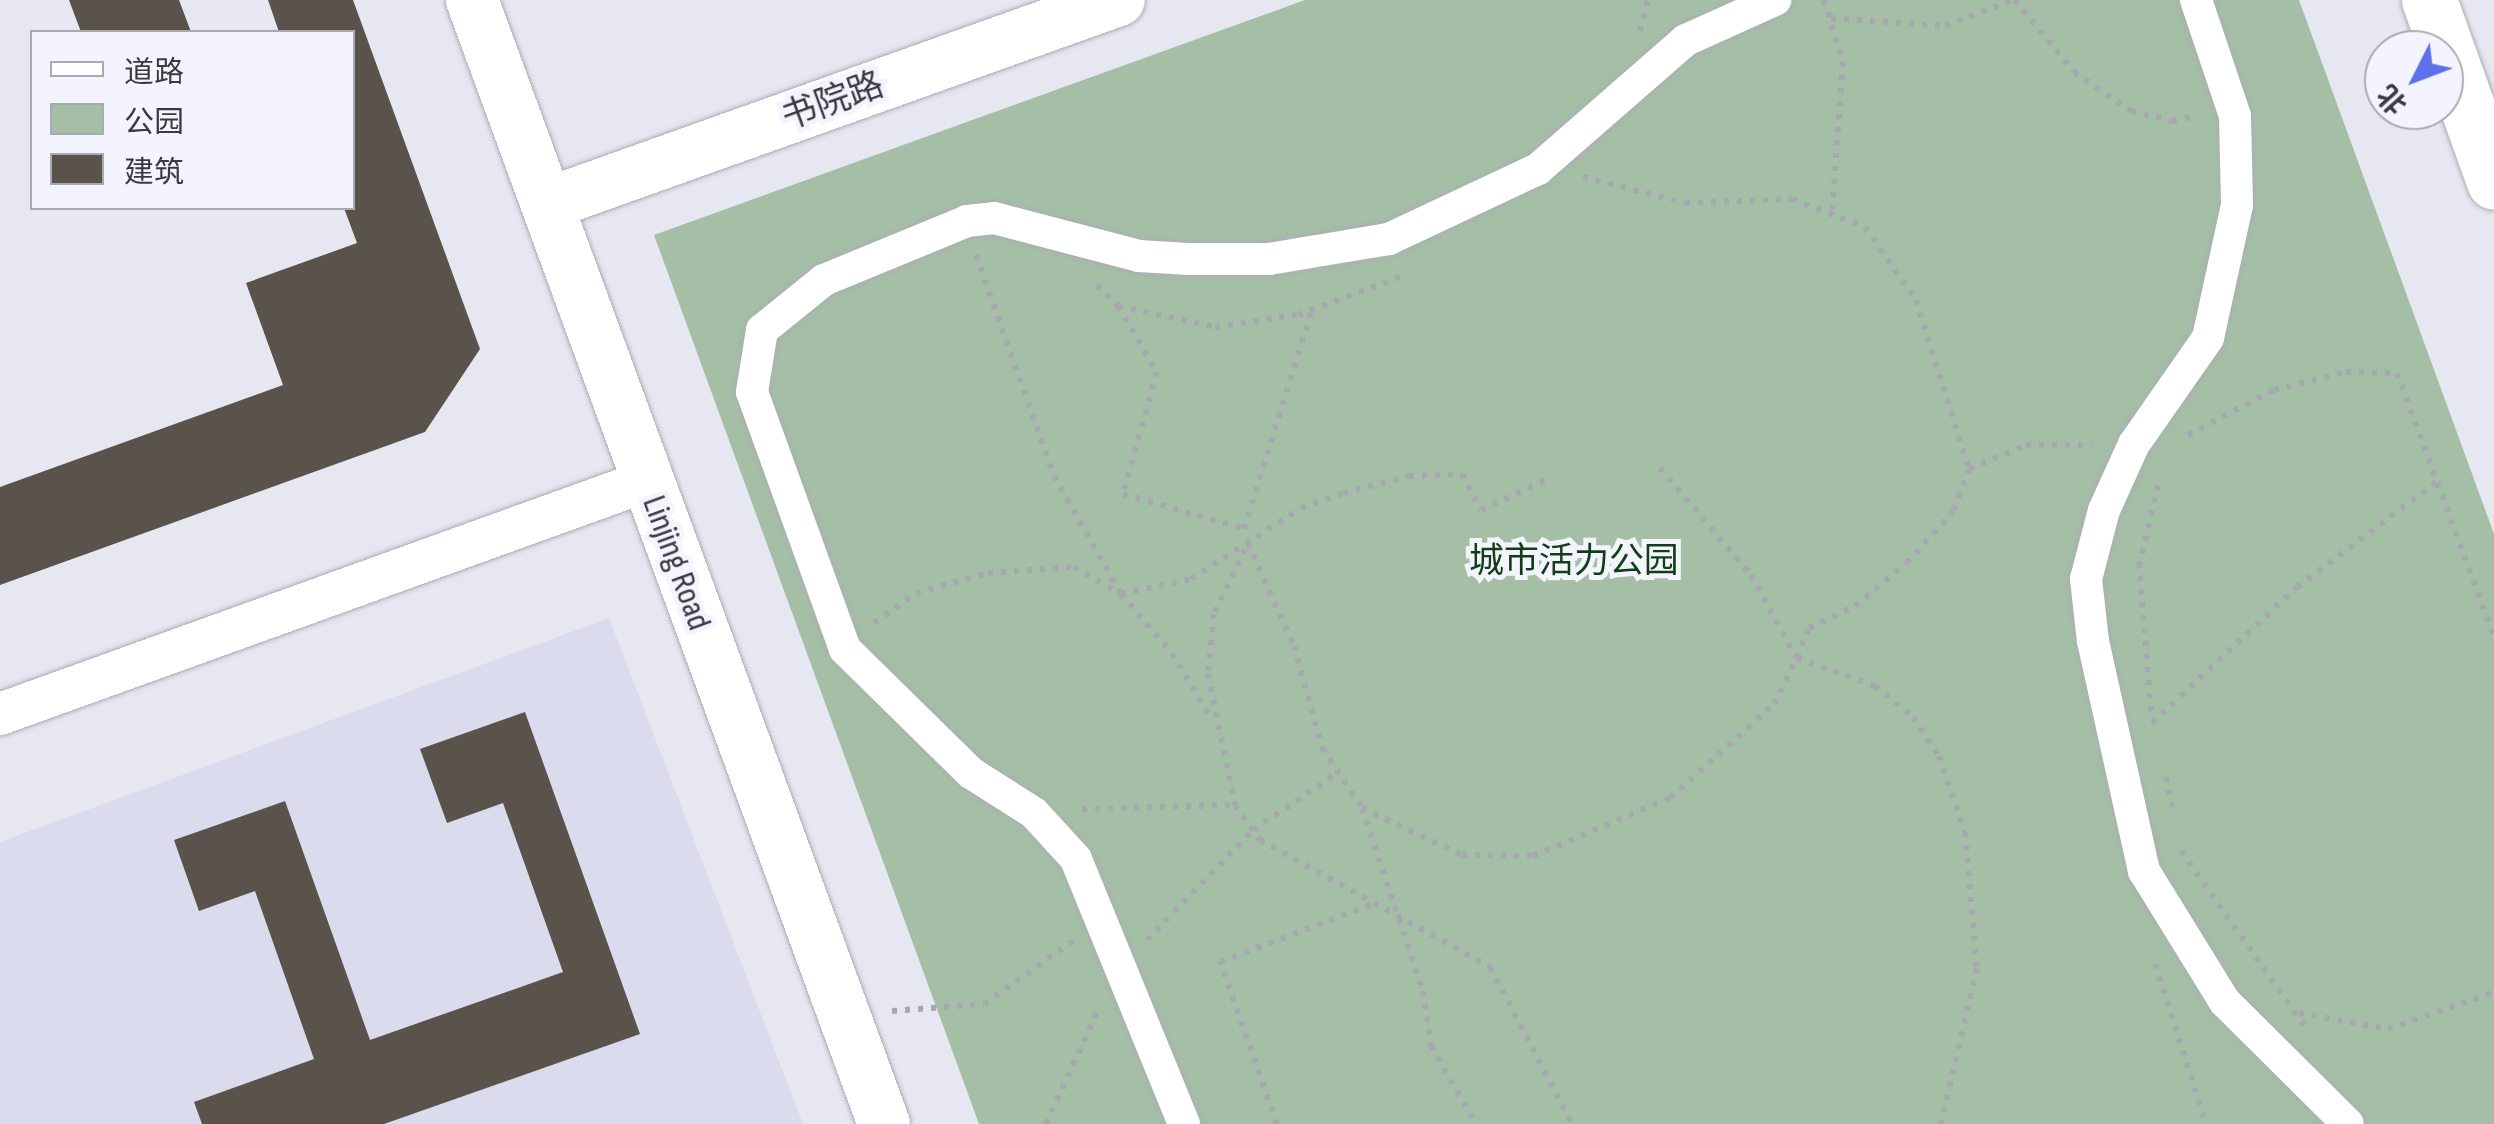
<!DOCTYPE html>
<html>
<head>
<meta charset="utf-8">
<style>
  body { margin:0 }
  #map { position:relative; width:2494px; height:1124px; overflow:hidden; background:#e6e7f1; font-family:"Sofia Sans Condensed","Noto Sans SC",sans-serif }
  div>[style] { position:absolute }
  .built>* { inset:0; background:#dadbec }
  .green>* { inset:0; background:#a4bfa5 }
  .building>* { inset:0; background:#59534c }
  .path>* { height:6px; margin-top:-3px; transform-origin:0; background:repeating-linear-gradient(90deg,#a7a8af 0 5px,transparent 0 13px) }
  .roads { filter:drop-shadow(0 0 2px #acadb6) drop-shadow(0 0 2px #acadb6) }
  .pedestrian>* { height:32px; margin:-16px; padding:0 16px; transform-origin:16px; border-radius:16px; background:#fff }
  .minor>* { height:42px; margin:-21px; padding:0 21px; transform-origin:21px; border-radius:21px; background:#fff }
  .tertiary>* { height:52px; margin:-26px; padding:0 26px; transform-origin:26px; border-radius:26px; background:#fff }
  .secondary>* { height:55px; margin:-27.5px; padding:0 27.5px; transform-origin:27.5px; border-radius:27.5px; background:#fff }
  span { translate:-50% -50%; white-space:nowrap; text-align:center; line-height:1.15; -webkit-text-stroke:10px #f3f4fe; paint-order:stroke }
  .street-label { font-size:35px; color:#3a3a3e }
  .park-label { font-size:35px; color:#103f17 }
  .legend { position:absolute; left:30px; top:30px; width:325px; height:180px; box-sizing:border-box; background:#f3f4fe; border:2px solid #a9aab1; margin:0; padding:12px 18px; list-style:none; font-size:30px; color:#3a3a3e }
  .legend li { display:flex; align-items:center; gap:20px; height:50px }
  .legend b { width:50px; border:2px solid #a9aab1 }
  .north { position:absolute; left:2364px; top:30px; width:100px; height:100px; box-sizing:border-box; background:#f3f4fe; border:2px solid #a9aab1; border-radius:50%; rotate:228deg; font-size:28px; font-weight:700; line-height:40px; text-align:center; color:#3a3a3e }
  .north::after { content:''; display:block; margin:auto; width:35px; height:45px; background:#5d72e9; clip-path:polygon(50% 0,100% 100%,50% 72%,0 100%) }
</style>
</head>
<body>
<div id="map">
  <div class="built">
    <i style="clip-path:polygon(609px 618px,803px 1124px,0 1124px,0 842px)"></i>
  </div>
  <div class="green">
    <i style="clip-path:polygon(1305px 0,2299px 0,2494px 534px,2494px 1124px,979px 1124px,654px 235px)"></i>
  </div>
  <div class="building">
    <i style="clip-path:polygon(69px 0,179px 0,191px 32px,81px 32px)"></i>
    <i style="clip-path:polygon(268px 0,353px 0,480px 349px,425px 432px,0 585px,0 487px,283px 385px,246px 283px,357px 243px,344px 208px,352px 208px,352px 32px,279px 32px)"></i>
    <i style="clip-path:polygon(525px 712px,640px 1034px,384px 1124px,202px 1124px,194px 1102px,314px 1059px,255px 891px,199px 911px,174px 840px,285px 801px,370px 1040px,563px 972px,503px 803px,447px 823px,420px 749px)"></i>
  </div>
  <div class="path">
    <i style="left:1824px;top:0;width:65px;rotate:73deg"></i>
    <i style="left:1843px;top:62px;width:149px;rotate:94.2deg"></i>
    <i style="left:2015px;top:0;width:93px;rotate:50.7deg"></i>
    <i style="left:2074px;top:72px;width:69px;rotate:34.4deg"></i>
    <i style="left:2131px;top:111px;width:42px;rotate:13.7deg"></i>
    <i style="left:2172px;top:121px;width:25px;rotate:-12deg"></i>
    <i style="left:1831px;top:18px;width:114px;rotate:4deg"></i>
    <i style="left:1945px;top:26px;width:72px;rotate:-21.2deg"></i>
    <i style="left:1640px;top:31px;width:32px;rotate:-76deg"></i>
    <i style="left:1583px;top:177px;width:105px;rotate:14.3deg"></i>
    <i style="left:1685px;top:203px;width:107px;rotate:-2.1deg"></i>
    <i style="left:1792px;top:199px;width:78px;rotate:21deg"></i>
    <i style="left:1865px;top:227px;width:89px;rotate:55.1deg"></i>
    <i style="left:1916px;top:300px;width:177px;rotate:72.6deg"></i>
    <i style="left:1969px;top:469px;width:62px;rotate:-22.8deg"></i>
    <i style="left:2026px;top:445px;width:66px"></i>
    <i style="left:976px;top:255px;width:234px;rotate:70.6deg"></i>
    <i style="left:1054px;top:476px;width:136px;rotate:60.4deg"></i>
    <i style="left:1121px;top:594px;width:72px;rotate:-12.1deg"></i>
    <i style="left:1191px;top:579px;width:131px;rotate:-32.8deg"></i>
    <i style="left:1301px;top:508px;width:45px;rotate:-19.7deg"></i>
    <i style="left:1343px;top:493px;width:68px;rotate:-14.4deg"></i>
    <i style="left:1409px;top:476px;width:53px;rotate:-2.2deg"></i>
    <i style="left:1462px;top:474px;width:41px;rotate:62.2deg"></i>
    <i style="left:1481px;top:510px;width:78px;rotate:-24.9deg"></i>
    <i style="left:1097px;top:285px;width:30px;rotate:45deg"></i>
    <i style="left:1118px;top:306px;width:99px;rotate:12.2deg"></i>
    <i style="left:1215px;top:327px;width:84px;rotate:-8.2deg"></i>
    <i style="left:1298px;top:315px;width:109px;rotate:-20.4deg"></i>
    <i style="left:1118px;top:306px;width:77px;rotate:59.4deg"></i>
    <i style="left:1157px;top:372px;width:127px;rotate:105.6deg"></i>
    <i style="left:1123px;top:494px;width:126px;rotate:16.1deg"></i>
    <i style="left:1244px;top:529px;width:229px;rotate:-72.8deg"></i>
    <i style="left:2188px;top:435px;width:97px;rotate:-27.6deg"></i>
    <i style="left:2274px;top:390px;width:74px;rotate:-14deg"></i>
    <i style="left:2346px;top:372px;width:51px;rotate:1.1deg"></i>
    <i style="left:2397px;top:373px;width:281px;rotate:69.8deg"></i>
    <i style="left:1660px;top:468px;width:140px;rotate:49.6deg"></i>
    <i style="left:1751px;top:575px;width:94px;rotate:61.2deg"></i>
    <i style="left:1248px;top:543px;width:113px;rotate:65.9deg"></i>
    <i style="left:1294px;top:646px;width:106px;rotate:74.6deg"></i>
    <i style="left:1322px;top:748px;width:72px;rotate:56.3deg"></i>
    <i style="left:1362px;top:808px;width:193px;rotate:71.6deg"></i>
    <i style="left:1423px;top:991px;width:56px;rotate:81.7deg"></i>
    <i style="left:1431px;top:1046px;width:90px;rotate:60deg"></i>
    <i style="left:1245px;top:549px;width:72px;rotate:115.5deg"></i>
    <i style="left:1214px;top:614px;width:60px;rotate:95.7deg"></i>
    <i style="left:1208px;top:674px;width:134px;rotate:78.4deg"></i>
    <i style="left:1235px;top:805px;width:43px;rotate:54.5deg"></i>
    <i style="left:1260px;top:840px;width:263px;rotate:28.9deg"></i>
    <i style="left:1490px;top:967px;width:177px;rotate:62.4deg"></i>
    <i style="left:874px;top:623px;width:52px;rotate:-35.5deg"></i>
    <i style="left:916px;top:593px;width:75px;rotate:-15.5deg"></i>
    <i style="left:988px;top:573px;width:86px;rotate:-4deg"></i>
    <i style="left:1074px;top:567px;width:54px;rotate:29.9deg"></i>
    <i style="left:1121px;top:594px;width:78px;rotate:49.2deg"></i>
    <i style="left:1172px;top:653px;width:78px;rotate:59.2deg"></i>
    <i style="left:1797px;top:658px;width:32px;rotate:-68deg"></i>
    <i style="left:1809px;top:628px;width:51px;rotate:-25.6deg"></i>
    <i style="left:1855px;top:606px;width:67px;rotate:-39.6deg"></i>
    <i style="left:1907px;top:563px;width:71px;rotate:-48.4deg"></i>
    <i style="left:1954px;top:510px;width:44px;rotate:-69.9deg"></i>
    <i style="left:2151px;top:711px;width:145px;rotate:-94.7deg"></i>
    <i style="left:2139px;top:566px;width:86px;rotate:-76.6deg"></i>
    <i style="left:2152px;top:723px;width:199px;rotate:-43.2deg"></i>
    <i style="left:2297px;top:587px;width:175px;rotate:-36.9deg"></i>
    <i style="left:2166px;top:777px;width:38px;rotate:78deg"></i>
    <i style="left:1362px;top:808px;width:110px;rotate:25.2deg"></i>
    <i style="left:1462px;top:855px;width:71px;rotate:0.8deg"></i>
    <i style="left:1533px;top:856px;width:149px;rotate:-22.9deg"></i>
    <i style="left:1670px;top:798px;width:140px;rotate:-42.1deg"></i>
    <i style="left:1774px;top:704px;width:51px;rotate:-63.4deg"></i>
    <i style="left:1797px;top:658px;width:83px;rotate:19.7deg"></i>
    <i style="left:1875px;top:686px;width:49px;rotate:39.2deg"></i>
    <i style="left:1913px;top:717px;width:47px;rotate:56.3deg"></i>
    <i style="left:1939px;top:756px;width:80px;rotate:71.1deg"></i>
    <i style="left:1965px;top:832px;width:137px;rotate:85deg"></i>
    <i style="left:1977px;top:968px;width:160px;rotate:103deg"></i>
    <i style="left:1082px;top:809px;width:153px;rotate:-1.5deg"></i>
    <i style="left:2181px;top:851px;width:215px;rotate:54.8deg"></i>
    <i style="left:1147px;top:940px;width:153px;rotate:-46.1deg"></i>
    <i style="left:1253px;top:830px;width:102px;rotate:-33.8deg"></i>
    <i style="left:2155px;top:964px;width:168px;rotate:72.3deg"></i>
    <i style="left:892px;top:1011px;width:92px;rotate:-4.4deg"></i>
    <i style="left:984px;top:1004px;width:109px;rotate:-35.3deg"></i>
    <i style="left:2299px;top:1013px;width:90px;rotate:10.2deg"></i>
    <i style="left:2388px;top:1029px;width:112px;rotate:-19.2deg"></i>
    <i style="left:1046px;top:1124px;width:128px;rotate:-65.6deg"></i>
    <i style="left:1277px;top:1124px;width:172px;rotate:-109.4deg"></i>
    <i style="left:1220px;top:962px;width:166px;rotate:-20.8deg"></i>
  </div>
  <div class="roads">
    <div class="pedestrian">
      <i style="left:2196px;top:0;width:122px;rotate:71.4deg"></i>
      <i style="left:2235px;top:116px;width:89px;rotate:88.7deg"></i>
      <i style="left:2237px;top:205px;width:136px;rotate:102.3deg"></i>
      <i style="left:2208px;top:338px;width:129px;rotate:124.9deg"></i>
      <i style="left:2134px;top:444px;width:72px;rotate:114.4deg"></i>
      <i style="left:2104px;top:510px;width:71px;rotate:104.6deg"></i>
      <i style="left:2086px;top:579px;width:62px;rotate:83.6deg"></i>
      <i style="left:2093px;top:641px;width:236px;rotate:77.5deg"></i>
      <i style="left:2144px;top:871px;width:154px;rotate:58.3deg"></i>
      <i style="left:2225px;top:1002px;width:173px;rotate:44.8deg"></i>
      <i style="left:1184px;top:1124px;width:286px;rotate:-112.2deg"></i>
      <i style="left:1076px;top:859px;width:62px;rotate:-132.4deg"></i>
      <i style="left:1034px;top:813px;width:75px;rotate:-147.6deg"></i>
      <i style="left:971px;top:773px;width:177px;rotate:-135.5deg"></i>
      <i style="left:845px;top:649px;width:273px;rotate:-109.9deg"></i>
      <i style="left:752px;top:392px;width:63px;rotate:-80.8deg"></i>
      <i style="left:762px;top:330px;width:80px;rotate:-38.9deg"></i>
      <i style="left:824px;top:280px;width:155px;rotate:-22.4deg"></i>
      <i style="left:967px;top:221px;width:27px;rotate:-6deg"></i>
      <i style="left:994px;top:218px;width:150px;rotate:14.7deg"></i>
      <i style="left:1139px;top:256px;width:49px;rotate:3.5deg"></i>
      <i style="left:1188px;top:259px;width:81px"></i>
      <i style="left:1269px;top:259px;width:122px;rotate:-9.5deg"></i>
      <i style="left:1389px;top:239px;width:165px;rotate:-25.2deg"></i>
      <i style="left:1538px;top:169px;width:196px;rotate:-41.1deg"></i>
      <i style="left:1686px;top:40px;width:98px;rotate:-24.2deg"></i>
    </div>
    <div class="minor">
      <i style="left:0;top:714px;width:687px;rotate:-19.83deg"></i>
    </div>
    <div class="tertiary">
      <i style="left:472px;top:0;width:1197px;rotate:69.87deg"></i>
      <i style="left:547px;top:204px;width:607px;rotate:-19.63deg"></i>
    </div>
    <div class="secondary">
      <i style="left:2429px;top:0;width:193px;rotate:70.3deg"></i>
    </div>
  </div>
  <div class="street-label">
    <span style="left:833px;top:102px;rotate:-20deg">书院路</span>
    <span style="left:676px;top:563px;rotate:70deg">Linjing Road</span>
  </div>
  <div class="park-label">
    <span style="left:1574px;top:562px">城市活力公园</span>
  </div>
  <ul class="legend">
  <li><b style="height:12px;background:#fff"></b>道路</li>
  <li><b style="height:28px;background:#a4bfa5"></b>公园</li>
  <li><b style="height:28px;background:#59534c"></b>建筑</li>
  </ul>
  <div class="north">北</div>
</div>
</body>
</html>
